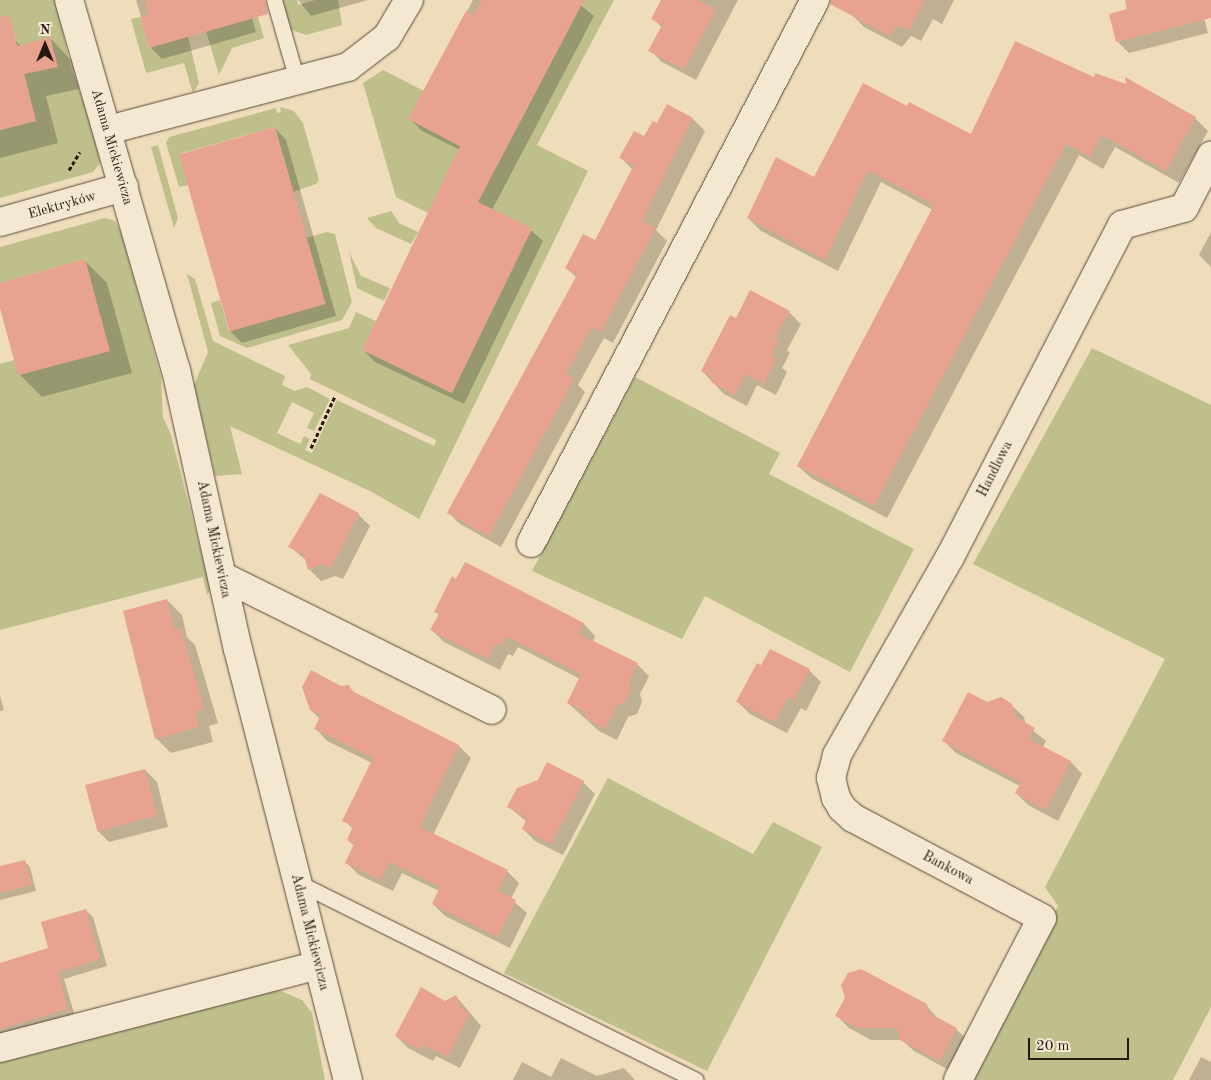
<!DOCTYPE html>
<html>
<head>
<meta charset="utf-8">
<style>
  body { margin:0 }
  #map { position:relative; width:1211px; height:1080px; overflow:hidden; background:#efdcba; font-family:"Old Standard TT",serif }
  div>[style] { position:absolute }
  .green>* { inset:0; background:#bfbf8c }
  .shadow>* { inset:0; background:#0003 }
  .building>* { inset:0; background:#e7a38f; transform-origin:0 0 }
  .path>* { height:3px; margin-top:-1.5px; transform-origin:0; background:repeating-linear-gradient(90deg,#241811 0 4px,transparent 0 6.5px) }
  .roads { filter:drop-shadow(0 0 1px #57493b) drop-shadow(0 0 1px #57493b) }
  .service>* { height:15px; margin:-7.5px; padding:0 7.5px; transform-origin:7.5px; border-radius:7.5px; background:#f5e8d2 }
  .minor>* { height:28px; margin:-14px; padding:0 14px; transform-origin:14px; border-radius:14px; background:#f5e8d2 }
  span { translate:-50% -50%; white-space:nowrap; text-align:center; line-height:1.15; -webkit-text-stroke:4.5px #f5e8d2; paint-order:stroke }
  .street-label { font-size:14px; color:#241811 }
  .north { position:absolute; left:20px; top:20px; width:50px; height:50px; -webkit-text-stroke:4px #f5e8d2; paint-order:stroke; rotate:0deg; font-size:14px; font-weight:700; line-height:20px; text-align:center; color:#241811 }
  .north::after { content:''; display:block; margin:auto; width:18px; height:22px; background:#241811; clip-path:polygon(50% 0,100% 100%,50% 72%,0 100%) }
  .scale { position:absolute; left:1028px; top:1038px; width:101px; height:22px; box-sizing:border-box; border:2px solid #241811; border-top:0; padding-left:6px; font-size:15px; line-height:18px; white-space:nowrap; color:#241811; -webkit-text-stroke:4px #f5e8d2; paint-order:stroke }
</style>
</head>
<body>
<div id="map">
  <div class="green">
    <i style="clip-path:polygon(0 0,55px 0,71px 67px,95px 134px,100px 163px,93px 172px,0 198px,0 130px,36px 121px,15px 39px,0 43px)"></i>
    <i style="clip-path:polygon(253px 0,264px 38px,232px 48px,219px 75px,206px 31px)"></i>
    <i style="clip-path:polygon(281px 0,297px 0,298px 5px,315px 0,338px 0,342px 25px,306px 35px,289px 29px)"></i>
    <i style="clip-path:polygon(577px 0,614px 0,537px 145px,588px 171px,419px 519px,372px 492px,230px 426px,242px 474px,215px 476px,194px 385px,208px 352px,187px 274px,195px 279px,213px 341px,285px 376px,282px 385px,295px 391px,307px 387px,330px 399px,314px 431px,307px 428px,314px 413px,292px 402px,277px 433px,300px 444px,304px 436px,310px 439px,305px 450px,312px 453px,337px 400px,434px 446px,436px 440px,310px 379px,311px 374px,288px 345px,349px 328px,356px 312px,376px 321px,362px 350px,452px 393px,532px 229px,442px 185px,428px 213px,396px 197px,363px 83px,383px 70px,424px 91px,409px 119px,497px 166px,582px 3px)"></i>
    <i style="clip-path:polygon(140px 17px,149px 48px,188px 36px,199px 83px,193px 93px,184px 63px,146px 73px,131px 19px)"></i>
    <i style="clip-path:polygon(280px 107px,294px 111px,303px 123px,319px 180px,316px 184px,293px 192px,275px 127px,179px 154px,188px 185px,179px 187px,166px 143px,169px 137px,276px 108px,277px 113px,281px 112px)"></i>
    <i style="clip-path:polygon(158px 145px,178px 218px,174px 228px,151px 147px)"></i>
    <i style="clip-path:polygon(391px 211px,399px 223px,418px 232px,411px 244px,376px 228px,367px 218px)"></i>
    <i style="clip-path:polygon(105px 218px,115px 221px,121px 232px,161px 377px,163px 417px,171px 435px,211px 590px,207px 595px,203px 577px,0 630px,0 364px,14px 360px,19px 375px,109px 351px,85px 259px,0 283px,0 247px)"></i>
    <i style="clip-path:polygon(327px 232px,335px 234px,352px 302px,342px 320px,247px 348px,220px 336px,211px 303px,220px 300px,229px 331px,325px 304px,306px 238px)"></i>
    <i style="clip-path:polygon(349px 252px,361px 276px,390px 288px,384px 301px,357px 288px)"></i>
    <i style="clip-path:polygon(1092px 348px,1211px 405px,1211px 1007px,1173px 1080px,966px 1080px,1058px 906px,1045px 887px,1165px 659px,973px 564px)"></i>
    <i style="clip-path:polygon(635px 377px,780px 453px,769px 474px,914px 549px,850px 672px,705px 596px,682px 639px,532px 571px)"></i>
    <i style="clip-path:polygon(608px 778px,753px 854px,773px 822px,822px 847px,707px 1071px,504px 973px)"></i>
    <i style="clip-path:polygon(258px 988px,281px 991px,302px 1000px,312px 1013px,325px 1080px,0 1080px,0 1058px)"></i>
  </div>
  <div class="shadow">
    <i style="clip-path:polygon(136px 0,247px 0,256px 32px,162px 59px,150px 47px)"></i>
    <i style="clip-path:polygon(298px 0,368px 0,311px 16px)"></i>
    <i style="clip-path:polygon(473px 0,574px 0,594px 16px,492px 210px,531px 230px,543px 241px,464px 404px,375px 362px,363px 350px,460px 150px,422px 131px,410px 119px)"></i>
    <i style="clip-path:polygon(665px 0,738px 0,696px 80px,662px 62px,650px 50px,662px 28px,655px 20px)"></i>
    <i style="clip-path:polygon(860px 0,954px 0,942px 24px,933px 19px,921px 41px,911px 36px,902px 47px,864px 27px,852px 15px)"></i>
    <i style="clip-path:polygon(1126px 0,1194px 0,1201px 7px,1208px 33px,1129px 53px,1117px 41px,1129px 10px)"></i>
    <i style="clip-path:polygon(50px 38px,72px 61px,79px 89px,46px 96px,58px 143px,0 158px,0 44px,15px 40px,21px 46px)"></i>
    <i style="clip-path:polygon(1094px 79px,1195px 118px,1208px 131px,1179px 183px,1115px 147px,1103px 169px,1079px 155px,887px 518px,811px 478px,798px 466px,933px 210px,881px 182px,838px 271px,761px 231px,748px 218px,814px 179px,907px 108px,972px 136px)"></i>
    <i style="clip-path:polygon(668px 105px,693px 119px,705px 131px,656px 230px,667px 241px,613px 343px,604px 338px,578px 385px,585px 392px,501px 547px,460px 524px,448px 512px,577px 278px,566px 268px,596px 242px,633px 170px,621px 158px,658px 125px)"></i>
    <i style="clip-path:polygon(275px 128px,286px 140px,336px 316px,242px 343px,230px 331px)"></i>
    <i style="clip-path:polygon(1211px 232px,1211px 267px,1199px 255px)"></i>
    <i style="clip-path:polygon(84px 260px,107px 283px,132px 373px,42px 397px,20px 375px,0 303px,0 284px)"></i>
    <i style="clip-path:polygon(789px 312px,801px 324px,787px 350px,790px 353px,782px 368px,787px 372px,776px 395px,757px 385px,747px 406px,724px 394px,702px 371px,736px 319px)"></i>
    <i style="clip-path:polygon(358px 514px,370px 526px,343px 579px,335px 576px,321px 581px,309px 569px,307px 561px,290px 547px)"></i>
    <i style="clip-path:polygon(465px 564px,584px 624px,595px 636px,593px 642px,637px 664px,649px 676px,640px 694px,642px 702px,637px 714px,628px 717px,617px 740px,599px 731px,568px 703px,580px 679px,518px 647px,513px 656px,508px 654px,500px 670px,444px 642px,432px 630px,439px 615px,436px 612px)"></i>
    <i style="clip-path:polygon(167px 600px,182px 615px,187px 637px,195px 645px,218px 723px,209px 726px,213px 742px,171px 753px,156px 738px)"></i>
    <i style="clip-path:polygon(809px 670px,821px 682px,806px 711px,801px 708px,787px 733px,750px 714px,738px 702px)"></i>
    <i style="clip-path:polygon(348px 686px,356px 694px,459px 746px,471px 758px,433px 835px,507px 871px,519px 883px,511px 899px,527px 913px,510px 948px,445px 916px,433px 904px,439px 891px,402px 873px,393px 891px,359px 875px,347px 863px,354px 846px,348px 840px,353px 829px,344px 820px,372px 763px,327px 741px,316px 729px,320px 719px,311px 710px,341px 687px)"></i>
    <i style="clip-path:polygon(0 696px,4px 710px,0 711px)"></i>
    <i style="clip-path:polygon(987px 704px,1011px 705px,1024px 717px,1026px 725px,1046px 741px,1043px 747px,1071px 762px,1082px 774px,1058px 821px,1028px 805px,1016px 793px,1020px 786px,956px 753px,944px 741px)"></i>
    <i style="clip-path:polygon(145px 770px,157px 782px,168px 827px,109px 842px,97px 830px)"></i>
    <i style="clip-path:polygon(583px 782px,595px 794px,563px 855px,535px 841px,523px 829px,527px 822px,509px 807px)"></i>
    <i style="clip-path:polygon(24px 861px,30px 867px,36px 891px,0 900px,0 868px)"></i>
    <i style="clip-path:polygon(86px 910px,93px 917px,107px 966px,64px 979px,75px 1016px,0 1038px,0 964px,50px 949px)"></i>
    <i style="clip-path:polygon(456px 996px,481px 1026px,460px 1068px,436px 1056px,433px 1061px,408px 1048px,396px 1036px)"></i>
    <i style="clip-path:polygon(846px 998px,926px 1005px,939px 1020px,956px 1029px,968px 1041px,952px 1072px,914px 1051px,902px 1040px,871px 1040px,849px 1028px,837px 1016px)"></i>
    <i style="clip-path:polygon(1201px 1057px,1211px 1062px,1211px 1080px,1189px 1080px)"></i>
    <i style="clip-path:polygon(561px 1058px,597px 1076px,624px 1068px,635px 1080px,513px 1080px,522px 1062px,551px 1077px)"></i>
  </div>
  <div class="building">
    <i style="clip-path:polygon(145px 0,265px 0,268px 14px,149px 48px,140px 17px,149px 14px)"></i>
    <i style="clip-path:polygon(482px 0,584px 0,478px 202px,532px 228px,452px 393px,362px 350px,460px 146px,408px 119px,466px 11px,474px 15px)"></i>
    <i style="clip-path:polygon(661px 0,697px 0,716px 10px,684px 69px,648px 51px,662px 25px,651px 19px)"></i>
    <i style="clip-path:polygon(831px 0,925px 0,909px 30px,898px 25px,890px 36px,830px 4px)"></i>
    <i style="clip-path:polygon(1125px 0,1211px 0,1211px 18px,1116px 42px,1109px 14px,1127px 9px)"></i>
    <i style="clip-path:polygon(10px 16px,17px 46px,50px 37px,58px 67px,24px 74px,36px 121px,0 130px,0 17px)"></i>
    <i style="clip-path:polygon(1015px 41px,1094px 77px,1095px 73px,1126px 84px,1125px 77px,1196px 117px,1166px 171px,1102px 135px,1090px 157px,1066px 144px,874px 506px,797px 466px,934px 205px,868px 170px,825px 260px,747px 218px,776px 157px,814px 177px,863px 83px,907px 106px,909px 102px,971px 134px)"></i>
    <i style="clip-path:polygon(667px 104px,693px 118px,642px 221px,656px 228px,601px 332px,592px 327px,566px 374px,574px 379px,489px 536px,447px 513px,577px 275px,565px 268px,583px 234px,595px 240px,634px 165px,619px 158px,634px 131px,644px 136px,653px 121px,657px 123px)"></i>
    <i style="left:275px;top:127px;width:184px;height:100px;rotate:74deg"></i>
    <i style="clip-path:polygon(85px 259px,110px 351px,18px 375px,0 308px,0 283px)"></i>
    <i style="clip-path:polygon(750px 290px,790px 311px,775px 338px,779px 340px,771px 356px,776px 359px,764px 384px,745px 374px,735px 395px,711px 382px,713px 378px,701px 371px,730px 315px,736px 318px)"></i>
    <i style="clip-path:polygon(320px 493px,359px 513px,331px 568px,322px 564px,308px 570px,304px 555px,288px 547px)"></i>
    <i style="clip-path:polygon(465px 562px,584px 623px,579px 634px,638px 663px,629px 682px,631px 689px,625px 702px,617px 705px,605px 729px,586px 719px,583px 711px,567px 703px,581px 674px,506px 636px,501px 645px,496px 643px,488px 659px,430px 630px,439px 614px,434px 612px,452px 576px,456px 579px)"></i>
    <i style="clip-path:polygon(167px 599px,175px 630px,181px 628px,204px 709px,195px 711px,199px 727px,155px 739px,123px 611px)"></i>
    <i style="clip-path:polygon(770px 649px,810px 669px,794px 700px,789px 697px,775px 722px,736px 702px,757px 663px,761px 665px)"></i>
    <i style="clip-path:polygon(311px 670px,341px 686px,349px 685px,352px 691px,459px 745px,420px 827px,508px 870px,498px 891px,516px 900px,498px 937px,432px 904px,440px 887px,390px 862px,380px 880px,345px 863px,354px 844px,347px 840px,353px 826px,342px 821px,373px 758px,314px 729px,321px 715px,310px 710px,302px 687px)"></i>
    <i style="clip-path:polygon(968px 692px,987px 702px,1001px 697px,1012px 704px,1017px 718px,1035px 728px,1029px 739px,1071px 761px,1046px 810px,1015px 793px,1021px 782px,942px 741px)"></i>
    <i style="clip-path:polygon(547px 762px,584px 781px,551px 844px,522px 829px,527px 818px,507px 807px,517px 788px,538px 780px)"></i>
    <i style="left:145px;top:769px;width:48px;height:62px;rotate:75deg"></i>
    <i style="clip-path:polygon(25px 860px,32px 885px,0 893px,0 866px)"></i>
    <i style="clip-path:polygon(86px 909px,100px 959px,58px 972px,68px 1009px,0 1029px,0 963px,48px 948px,41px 922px)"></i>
    <i style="clip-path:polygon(861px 969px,927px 1004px,929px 1013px,957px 1028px,940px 1061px,900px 1040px,897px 1028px,858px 1028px,835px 1016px,845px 998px,841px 985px,848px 973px)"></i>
    <i style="clip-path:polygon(421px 987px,445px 1001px,456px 995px,462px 1009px,470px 1013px,448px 1057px,424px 1045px,421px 1050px,395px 1036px)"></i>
  </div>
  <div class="path">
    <i style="left:69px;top:170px;width:21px;rotate:-59deg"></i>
    <i style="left:311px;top:448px;width:57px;rotate:-65.2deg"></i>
  </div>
  <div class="roads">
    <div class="service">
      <i style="left:274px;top:0;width:83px;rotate:74deg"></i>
      <i style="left:297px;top:882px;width:445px;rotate:26.4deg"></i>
    </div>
    <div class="minor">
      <i style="left:69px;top:0;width:385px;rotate:73.9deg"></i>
      <i style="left:176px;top:370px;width:286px;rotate:77.5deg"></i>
      <i style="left:238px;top:649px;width:445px;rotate:75.7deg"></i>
      <i style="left:108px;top:130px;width:248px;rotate:-14.7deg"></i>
      <i style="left:348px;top:67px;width:49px;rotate:-37.6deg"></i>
      <i style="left:387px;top:37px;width:43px;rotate:-59.3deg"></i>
      <i style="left:0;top:222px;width:129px;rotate:-15.8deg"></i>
      <i style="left:531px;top:543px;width:613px;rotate:-62.39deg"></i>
      <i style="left:222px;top:576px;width:301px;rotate:26.4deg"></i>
      <i style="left:0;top:1048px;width:329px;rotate:-14.6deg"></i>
      <i style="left:958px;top:1080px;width:182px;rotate:-62.6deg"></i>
      <i style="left:1042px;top:918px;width:214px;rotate:-152.1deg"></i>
      <i style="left:853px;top:818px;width:15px;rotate:-138deg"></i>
      <i style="left:842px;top:808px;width:12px;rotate:-121deg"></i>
      <i style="left:836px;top:798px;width:21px;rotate:-104deg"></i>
      <i style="left:831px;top:778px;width:24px;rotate:-75deg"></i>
      <i style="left:837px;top:755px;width:228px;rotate:-60.3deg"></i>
      <i style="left:950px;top:557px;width:374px;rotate:-62.6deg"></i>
      <i style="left:1122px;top:225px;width:64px;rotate:-15.3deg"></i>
      <i style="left:1184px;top:208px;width:59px;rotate:-62.6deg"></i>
    </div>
  </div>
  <div class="street-label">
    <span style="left:112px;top:147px;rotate:74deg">Adama Mickiewicza</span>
    <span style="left:62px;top:205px;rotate:-16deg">Elektryków</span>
    <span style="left:995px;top:469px;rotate:-63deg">Handlowa</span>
    <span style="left:214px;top:539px;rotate:78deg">Adama Mickiewicza</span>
    <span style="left:948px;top:868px;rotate:28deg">Bankowa</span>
    <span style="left:310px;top:932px;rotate:76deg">Adama Mickiewicza</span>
  </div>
  <div class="north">N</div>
  <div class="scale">20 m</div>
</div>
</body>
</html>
